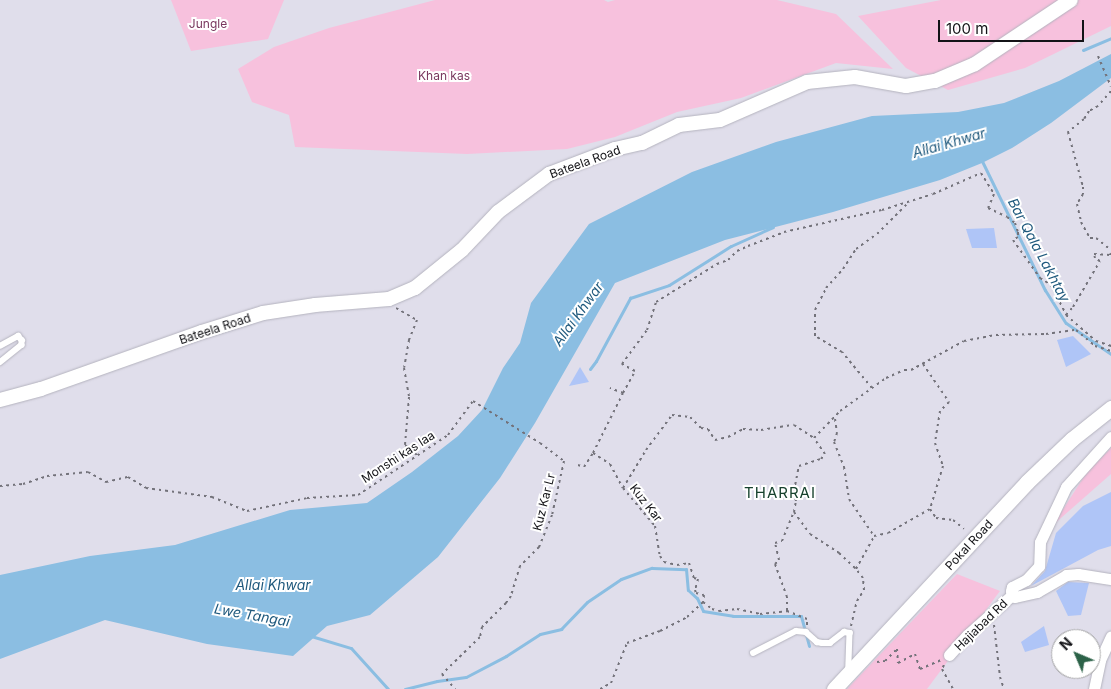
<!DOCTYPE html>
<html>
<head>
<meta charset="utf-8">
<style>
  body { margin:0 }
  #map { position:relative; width:1111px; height:689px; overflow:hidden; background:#e0deeb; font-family:Inter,sans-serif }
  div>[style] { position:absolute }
  .green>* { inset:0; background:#f7c1dd }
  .water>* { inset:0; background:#8bbee2 }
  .stream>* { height:3px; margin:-1.5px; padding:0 1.5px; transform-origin:1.5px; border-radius:1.5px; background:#8bbee2 }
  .building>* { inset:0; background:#afc5f7 }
  .path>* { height:2px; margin-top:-1px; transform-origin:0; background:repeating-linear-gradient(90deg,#73727a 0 2.5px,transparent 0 6.5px) }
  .roads { filter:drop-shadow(0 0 1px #b4b3be) drop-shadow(0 0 1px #b4b3be) }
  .service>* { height:5.5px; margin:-2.75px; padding:0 2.75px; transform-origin:2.75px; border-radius:2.75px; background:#fff }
  .minor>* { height:11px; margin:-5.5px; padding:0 5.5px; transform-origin:5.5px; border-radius:5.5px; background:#fff }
  .tertiary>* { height:14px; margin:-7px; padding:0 7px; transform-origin:7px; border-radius:7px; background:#fff }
  .secondary>* { height:15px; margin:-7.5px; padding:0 7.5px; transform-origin:7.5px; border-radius:7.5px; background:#fff }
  span { translate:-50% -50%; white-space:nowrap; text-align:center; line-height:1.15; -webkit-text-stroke:4px #fff; paint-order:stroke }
  .park-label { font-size:12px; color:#79375e }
  .street-label { font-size:12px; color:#131317 }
  .water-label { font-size:14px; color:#1f597d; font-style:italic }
  .quarter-label { font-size:15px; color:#16412d; letter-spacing:1px }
  .north { position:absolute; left:1051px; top:629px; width:50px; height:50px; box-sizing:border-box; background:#fff; border:1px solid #a1a1a2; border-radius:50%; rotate:315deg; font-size:14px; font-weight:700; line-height:20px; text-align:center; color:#131317 }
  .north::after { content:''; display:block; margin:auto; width:18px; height:22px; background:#2c6248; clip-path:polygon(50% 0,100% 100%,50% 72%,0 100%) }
  .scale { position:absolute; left:938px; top:20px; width:146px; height:22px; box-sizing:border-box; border:2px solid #131317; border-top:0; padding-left:6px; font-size:15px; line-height:18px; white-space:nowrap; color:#131317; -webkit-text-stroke:4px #fff; paint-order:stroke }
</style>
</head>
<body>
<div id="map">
  <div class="green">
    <i style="clip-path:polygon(171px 0,284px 0,268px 39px,191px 51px)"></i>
    <i style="clip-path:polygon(435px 0,604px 0,608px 2px,615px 0,777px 0,836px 14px,893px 69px,836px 63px,741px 98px,677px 112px,615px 137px,567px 149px,467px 154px,295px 147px,289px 115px,252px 102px,238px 69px,274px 47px,329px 28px)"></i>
    <i style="clip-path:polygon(941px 0,1111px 0,1111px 26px,1025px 68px,948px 90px,906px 68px,858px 16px)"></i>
    <i style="clip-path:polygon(1111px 448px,1111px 474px,1053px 525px,1087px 472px)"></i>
    <i style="clip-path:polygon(957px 574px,1000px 591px,927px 689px,847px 689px)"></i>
  </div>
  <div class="water">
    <i style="clip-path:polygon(1111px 54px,1111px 78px,1051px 123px,1012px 148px,982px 163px,940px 180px,833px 212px,725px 240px,615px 283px,535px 423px,500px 478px,438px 557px,370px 615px,327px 626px,293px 656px,207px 644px,105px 620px,0 659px,0 575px,90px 556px,175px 545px,290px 510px,367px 503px,412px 472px,458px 436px,482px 410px,503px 368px,520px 343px,531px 303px,589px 224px,692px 172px,776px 142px,872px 116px,958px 112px,1004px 103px,1059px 81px)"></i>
  </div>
  <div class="stream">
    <i style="left:1083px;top:50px;width:30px;rotate:-23deg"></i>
    <i style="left:981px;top:159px;width:146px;rotate:64deg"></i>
    <i style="left:1045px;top:290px;width:39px;rotate:58deg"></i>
    <i style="left:1066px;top:323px;width:55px;rotate:34.6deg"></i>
    <i style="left:590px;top:369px;width:10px;rotate:-53deg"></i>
    <i style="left:596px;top:361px;width:72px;rotate:-61.6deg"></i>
    <i style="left:630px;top:298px;width:41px;rotate:-18.4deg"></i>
    <i style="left:669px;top:285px;width:73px;rotate:-32.2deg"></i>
    <i style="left:731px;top:246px;width:46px;rotate:-24.3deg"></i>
    <i style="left:311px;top:636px;width:42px;rotate:16.7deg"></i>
    <i style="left:351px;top:648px;width:55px;rotate:47.9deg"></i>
    <i style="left:405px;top:689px;width:33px;rotate:-14deg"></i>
    <i style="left:437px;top:681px;width:29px;rotate:-8deg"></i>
    <i style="left:466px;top:677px;width:45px;rotate:-27.7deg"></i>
    <i style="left:506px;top:656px;width:40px;rotate:-32.9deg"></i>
    <i style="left:540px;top:634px;width:22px;rotate:-13deg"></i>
    <i style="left:561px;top:629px;width:37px;rotate:-46deg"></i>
    <i style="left:587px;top:602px;width:41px;rotate:-34.1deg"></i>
    <i style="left:621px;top:579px;width:33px;rotate:-20deg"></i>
    <i style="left:652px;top:568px;width:34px;rotate:2deg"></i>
    <i style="left:686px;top:569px;width:21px;rotate:85deg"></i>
    <i style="left:688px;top:590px;width:12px;rotate:42deg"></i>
    <i style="left:697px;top:598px;width:14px;rotate:65deg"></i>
    <i style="left:703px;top:611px;width:30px;rotate:9deg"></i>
    <i style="left:733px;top:616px;width:68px"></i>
    <i style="left:801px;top:616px;width:31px;rotate:75deg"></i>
  </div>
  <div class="building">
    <i style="clip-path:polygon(994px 228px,997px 248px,972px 248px,966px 229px)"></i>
    <i style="clip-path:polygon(1073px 336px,1091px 354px,1066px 367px,1057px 340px)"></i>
    <i style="clip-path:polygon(580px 367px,589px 382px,569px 386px)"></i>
    <i style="clip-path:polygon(1111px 492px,1111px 546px,1098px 550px,1031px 586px,1045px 571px,1056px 533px,1083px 506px)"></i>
    <i style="clip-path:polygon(1068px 582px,1089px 583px,1081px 615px,1068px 616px,1056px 591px)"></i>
    <i style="clip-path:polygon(1044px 626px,1049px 645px,1025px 652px,1021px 642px)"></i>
  </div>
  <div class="path">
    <i style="left:1098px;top:56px;width:33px;rotate:67deg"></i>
    <i style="left:1111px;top:91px;width:20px;rotate:131deg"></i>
    <i style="left:1098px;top:106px;width:10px;rotate:151deg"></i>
    <i style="left:1089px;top:111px;width:9px;rotate:122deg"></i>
    <i style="left:1084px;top:119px;width:21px;rotate:141deg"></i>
    <i style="left:1068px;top:132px;width:57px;rotate:74.7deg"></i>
    <i style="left:1083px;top:187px;width:7px;rotate:90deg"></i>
    <i style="left:1083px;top:194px;width:12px;rotate:121deg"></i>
    <i style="left:1077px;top:204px;width:18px;rotate:77deg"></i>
    <i style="left:1081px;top:222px;width:18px;rotate:61deg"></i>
    <i style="left:1090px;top:238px;width:6px"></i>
    <i style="left:1096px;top:238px;width:19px;rotate:39deg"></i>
    <i style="left:396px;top:308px;width:24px;rotate:30deg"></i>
    <i style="left:417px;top:320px;width:22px;rotate:112deg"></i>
    <i style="left:409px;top:340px;width:28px;rotate:100deg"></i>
    <i style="left:404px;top:368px;width:29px;rotate:80deg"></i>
    <i style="left:409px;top:397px;width:48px;rotate:94.8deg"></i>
    <i style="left:405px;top:445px;width:16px;rotate:40deg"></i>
    <i style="left:1066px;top:315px;width:11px;rotate:-49deg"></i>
    <i style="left:1073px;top:307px;width:53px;rotate:-59.6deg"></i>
    <i style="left:1100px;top:261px;width:6px;rotate:-149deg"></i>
    <i style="left:1095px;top:258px;width:4px;rotate:-104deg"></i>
    <i style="left:1094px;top:254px;width:16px;rotate:4deg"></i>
    <i style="left:1110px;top:255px;width:2px;rotate:-63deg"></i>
    <i style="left:923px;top:364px;width:46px;rotate:55.6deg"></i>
    <i style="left:949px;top:402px;width:13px;rotate:135deg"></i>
    <i style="left:940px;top:411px;width:32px;rotate:99deg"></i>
    <i style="left:935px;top:443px;width:24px;rotate:71deg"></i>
    <i style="left:943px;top:466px;width:45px;rotate:106.8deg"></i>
    <i style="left:930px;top:509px;width:11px;rotate:56deg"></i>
    <i style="left:936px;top:518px;width:17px;rotate:7deg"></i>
    <i style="left:953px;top:520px;width:14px;rotate:39deg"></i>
    <i style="left:872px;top:388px;width:47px;rotate:-129.8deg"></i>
    <i style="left:842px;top:352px;width:31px;rotate:-149deg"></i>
    <i style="left:815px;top:336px;width:26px;rotate:-90deg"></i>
    <i style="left:815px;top:310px;width:25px;rotate:-63deg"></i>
    <i style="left:826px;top:288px;width:25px;rotate:-48deg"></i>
    <i style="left:843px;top:269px;width:24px;rotate:-57deg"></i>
    <i style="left:856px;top:249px;width:26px;rotate:-36deg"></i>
    <i style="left:877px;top:234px;width:44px;rotate:-45deg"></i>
    <i style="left:623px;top:393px;width:25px;rotate:-61deg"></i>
    <i style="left:635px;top:371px;width:15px;rotate:-152deg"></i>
    <i style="left:622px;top:364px;width:42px;rotate:-53.7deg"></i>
    <i style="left:647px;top:330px;width:29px;rotate:-72deg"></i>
    <i style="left:656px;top:302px;width:72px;rotate:-31.9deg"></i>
    <i style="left:717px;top:264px;width:12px;rotate:-20deg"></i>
    <i style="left:728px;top:260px;width:13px;rotate:-45deg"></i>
    <i style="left:737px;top:251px;width:12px;rotate:-24deg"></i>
    <i style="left:748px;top:246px;width:39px;rotate:-21deg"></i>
    <i style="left:784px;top:232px;width:100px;rotate:-12.7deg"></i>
    <i style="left:882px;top:210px;width:53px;rotate:-17.4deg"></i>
    <i style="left:933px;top:194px;width:52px;rotate:-23.6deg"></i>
    <i style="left:981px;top:173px;width:25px;rotate:58deg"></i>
    <i style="left:994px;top:194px;width:15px;rotate:113deg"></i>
    <i style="left:988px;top:208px;width:21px;rotate:25deg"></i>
    <i style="left:1007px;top:217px;width:10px;rotate:37deg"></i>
    <i style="left:1015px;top:223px;width:9px;rotate:72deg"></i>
    <i style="left:1018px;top:232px;width:5px;rotate:90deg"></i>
    <i style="left:1018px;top:237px;width:6px;rotate:149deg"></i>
    <i style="left:1013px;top:240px;width:47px;rotate:54.6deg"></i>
    <i style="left:1040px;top:278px;width:13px;rotate:32deg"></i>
    <i style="left:1051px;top:285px;width:34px;rotate:63deg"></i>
    <i style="left:1066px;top:315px;width:40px;rotate:41deg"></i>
    <i style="left:1096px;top:341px;width:16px;rotate:18deg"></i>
    <i style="left:835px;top:419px;width:14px;rotate:82deg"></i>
    <i style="left:837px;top:433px;width:9px;rotate:108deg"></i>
    <i style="left:834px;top:442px;width:27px;rotate:68deg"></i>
    <i style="left:844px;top:467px;width:32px;rotate:81deg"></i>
    <i style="left:849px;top:499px;width:45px;rotate:56deg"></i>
    <i style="left:593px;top:453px;width:67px;rotate:-63.4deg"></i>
    <i style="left:623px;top:393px;width:14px;rotate:-159deg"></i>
    <i style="left:578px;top:465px;width:6px;rotate:18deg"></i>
    <i style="left:584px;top:467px;width:17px;rotate:-57deg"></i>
    <i style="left:593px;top:453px;width:20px;rotate:33deg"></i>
    <i style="left:610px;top:464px;width:27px;rotate:62deg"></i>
    <i style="left:623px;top:488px;width:50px;rotate:49.9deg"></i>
    <i style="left:655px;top:526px;width:30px;rotate:81deg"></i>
    <i style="left:660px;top:556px;width:7px;rotate:56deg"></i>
    <i style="left:664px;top:562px;width:13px;rotate:13deg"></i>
    <i style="left:677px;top:565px;width:12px;rotate:-9deg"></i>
    <i style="left:689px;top:563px;width:16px;rotate:72deg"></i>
    <i style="left:694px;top:578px;width:4px;rotate:14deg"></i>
    <i style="left:698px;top:579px;width:11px;rotate:105deg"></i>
    <i style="left:695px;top:590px;width:3px;rotate:72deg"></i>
    <i style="left:696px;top:593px;width:8px;rotate:14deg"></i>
    <i style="left:704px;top:595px;width:7px;rotate:98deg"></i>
    <i style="left:703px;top:602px;width:11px;rotate:38deg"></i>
    <i style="left:712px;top:609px;width:7px;rotate:16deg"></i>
    <i style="left:719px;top:611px;width:18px;rotate:-6deg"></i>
    <i style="left:737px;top:609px;width:24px;rotate:12deg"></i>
    <i style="left:760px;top:614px;width:27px;rotate:-6deg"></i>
    <i style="left:0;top:486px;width:23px;rotate:-5deg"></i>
    <i style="left:23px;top:484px;width:25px;rotate:-18deg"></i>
    <i style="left:47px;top:476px;width:41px;rotate:-5.6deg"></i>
    <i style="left:88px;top:472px;width:21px;rotate:29deg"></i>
    <i style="left:106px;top:482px;width:23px;rotate:-13deg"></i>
    <i style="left:128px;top:477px;width:21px;rotate:31deg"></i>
    <i style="left:146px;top:488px;width:67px;rotate:7.8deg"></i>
    <i style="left:212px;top:497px;width:38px;rotate:22deg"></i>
    <i style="left:247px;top:511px;width:61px;rotate:-12.2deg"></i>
    <i style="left:307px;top:498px;width:51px;rotate:-3.4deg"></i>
    <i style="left:358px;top:495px;width:108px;rotate:-33.7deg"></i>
    <i style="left:448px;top:435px;width:42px;rotate:-53.7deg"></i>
    <i style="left:473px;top:401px;width:79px;rotate:32.1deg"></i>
    <i style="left:540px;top:443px;width:30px;rotate:37deg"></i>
    <i style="left:564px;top:461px;width:55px;rotate:102.5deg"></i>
    <i style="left:552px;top:515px;width:35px;rotate:112deg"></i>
    <i style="left:539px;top:547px;width:27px;rotate:135deg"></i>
    <i style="left:520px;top:566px;width:31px;rotate:107deg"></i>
    <i style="left:511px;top:596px;width:9px;rotate:126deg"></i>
    <i style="left:506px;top:603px;width:34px;rotate:135deg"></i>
    <i style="left:482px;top:627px;width:10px;rotate:101deg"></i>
    <i style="left:480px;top:637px;width:53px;rotate:135.8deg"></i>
    <i style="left:442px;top:674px;width:20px;rotate:49deg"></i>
    <i style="left:623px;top:488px;width:44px;rotate:-58.8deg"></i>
    <i style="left:646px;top:450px;width:44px;rotate:-53.4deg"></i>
    <i style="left:672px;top:415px;width:18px;rotate:6deg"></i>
    <i style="left:690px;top:417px;width:16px;rotate:45deg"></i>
    <i style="left:701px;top:428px;width:7px;rotate:8deg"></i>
    <i style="left:708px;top:429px;width:13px;rotate:58deg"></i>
    <i style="left:715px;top:440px;width:13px;rotate:-13deg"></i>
    <i style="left:728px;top:437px;width:17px;rotate:-28deg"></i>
    <i style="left:743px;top:429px;width:18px;rotate:3deg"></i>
    <i style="left:761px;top:430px;width:33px;rotate:-9deg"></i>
    <i style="left:794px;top:425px;width:24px;rotate:33deg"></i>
    <i style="left:794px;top:512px;width:27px;rotate:54deg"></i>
    <i style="left:810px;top:534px;width:35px;rotate:33deg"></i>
    <i style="left:839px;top:553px;width:23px;rotate:43deg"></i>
    <i style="left:807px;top:625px;width:6px;rotate:-90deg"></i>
    <i style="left:807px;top:619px;width:22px;rotate:-158deg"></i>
    <i style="left:787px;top:611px;width:14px;rotate:-90deg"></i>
    <i style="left:787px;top:597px;width:35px;rotate:-110deg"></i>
    <i style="left:775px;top:564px;width:6px;rotate:-45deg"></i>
    <i style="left:779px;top:560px;width:17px;rotate:-103deg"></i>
    <i style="left:775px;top:543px;width:7px;rotate:-16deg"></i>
    <i style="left:782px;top:541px;width:31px;rotate:-68deg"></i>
    <i style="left:794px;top:512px;width:11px;rotate:-80deg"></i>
    <i style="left:796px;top:501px;width:10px;rotate:-101deg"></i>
    <i style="left:794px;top:491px;width:25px;rotate:-79deg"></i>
    <i style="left:799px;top:466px;width:23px;rotate:-18deg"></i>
    <i style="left:821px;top:459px;width:6px;rotate:-51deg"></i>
    <i style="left:825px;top:454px;width:19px;rotate:-125deg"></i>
    <i style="left:814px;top:438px;width:37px;rotate:-46deg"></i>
    <i style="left:840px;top:411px;width:57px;rotate:-35.7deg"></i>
    <i style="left:886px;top:378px;width:20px;rotate:-24deg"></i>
    <i style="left:904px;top:370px;width:7px"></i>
    <i style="left:911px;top:370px;width:60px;rotate:-28.7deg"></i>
    <i style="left:964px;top:341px;width:33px;rotate:-11deg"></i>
    <i style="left:996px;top:335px;width:50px;rotate:-1.1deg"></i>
    <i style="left:1046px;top:334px;width:30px;rotate:-8deg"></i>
    <i style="left:1076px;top:330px;width:25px;rotate:40deg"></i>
    <i style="left:1095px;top:346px;width:17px;rotate:17deg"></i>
    <i style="left:994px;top:625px;width:52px;rotate:83.4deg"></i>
    <i style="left:1000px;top:677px;width:13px;rotate:72deg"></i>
    <i style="left:851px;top:626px;width:26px;rotate:-77deg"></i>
    <i style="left:857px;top:601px;width:13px;rotate:-58deg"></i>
    <i style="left:864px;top:590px;width:12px;rotate:-95deg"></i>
    <i style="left:863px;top:578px;width:11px;rotate:-128deg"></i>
    <i style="left:856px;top:569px;width:38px;rotate:-61deg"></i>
    <i style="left:874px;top:536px;width:14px;rotate:-12deg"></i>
    <i style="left:888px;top:533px;width:48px;rotate:-29.7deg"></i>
    <i style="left:877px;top:662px;width:8px;rotate:-7deg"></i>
    <i style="left:885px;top:661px;width:17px;rotate:-45deg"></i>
    <i style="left:897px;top:649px;width:14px;rotate:86deg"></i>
    <i style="left:898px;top:663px;width:19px;rotate:-28deg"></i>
    <i style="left:915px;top:654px;width:16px;rotate:72deg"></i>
    <i style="left:920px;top:669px;width:23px;rotate:-23deg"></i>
    <i style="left:944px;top:665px;width:4px;rotate:117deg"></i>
    <i style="left:942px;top:669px;width:23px;rotate:61deg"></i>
    <i style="left:600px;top:689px;width:13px;rotate:-29deg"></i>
    <i style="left:611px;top:683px;width:43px;rotate:-68.2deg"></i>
    <i style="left:627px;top:643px;width:35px;rotate:-20deg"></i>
    <i style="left:660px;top:631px;width:30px;rotate:-27deg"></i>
    <i style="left:687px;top:617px;width:22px;rotate:-43deg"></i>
  </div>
  <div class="roads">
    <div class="service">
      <i style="left:0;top:346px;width:21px;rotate:-29deg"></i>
      <i style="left:18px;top:336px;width:6px;rotate:45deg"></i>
      <i style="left:22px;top:340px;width:5px;rotate:90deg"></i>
      <i style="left:22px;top:345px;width:28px;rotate:141deg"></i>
      <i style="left:753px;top:653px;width:48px;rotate:-27.1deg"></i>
      <i style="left:796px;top:631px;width:10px;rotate:6deg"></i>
      <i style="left:806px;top:632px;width:15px;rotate:42deg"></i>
      <i style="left:817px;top:642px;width:5px;rotate:11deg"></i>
      <i style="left:822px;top:643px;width:8px"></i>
      <i style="left:830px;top:643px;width:18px;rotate:-38deg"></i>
      <i style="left:844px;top:632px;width:6px;rotate:9deg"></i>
      <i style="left:850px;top:633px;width:37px;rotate:92deg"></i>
    </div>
    <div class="minor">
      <i style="left:1111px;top:437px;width:67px;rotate:132deg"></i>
      <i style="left:1066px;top:487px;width:61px;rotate:115.3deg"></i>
      <i style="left:1040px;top:542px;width:24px;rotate:92deg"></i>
      <i style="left:1039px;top:566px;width:19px;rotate:133deg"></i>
      <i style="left:1026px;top:580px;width:16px;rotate:153deg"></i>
      <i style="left:1012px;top:587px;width:4px;rotate:104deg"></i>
      <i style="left:1011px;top:591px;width:7px;rotate:56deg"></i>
      <i style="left:1015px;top:597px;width:23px;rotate:-13deg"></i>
      <i style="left:1037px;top:592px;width:34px;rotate:-30deg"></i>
      <i style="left:1066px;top:575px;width:12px;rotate:-5deg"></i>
      <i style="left:1078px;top:574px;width:33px;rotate:9deg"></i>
      <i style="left:949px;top:655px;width:27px;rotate:-48deg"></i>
      <i style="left:967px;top:635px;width:60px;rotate:-41.6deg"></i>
      <i style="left:1094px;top:689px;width:30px;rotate:-78deg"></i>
      <i style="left:1100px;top:660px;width:26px;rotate:-65deg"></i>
    </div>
    <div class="tertiary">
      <i style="left:0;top:400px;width:42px;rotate:-15deg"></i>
      <i style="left:41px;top:389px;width:171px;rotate:-19.5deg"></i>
      <i style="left:202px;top:332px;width:64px;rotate:-17.3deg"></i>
      <i style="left:263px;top:313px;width:53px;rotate:-8.7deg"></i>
      <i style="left:315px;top:305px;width:74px;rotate:-4.6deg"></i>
      <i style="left:389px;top:299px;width:28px;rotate:-23deg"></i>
      <i style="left:415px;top:288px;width:60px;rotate:-39deg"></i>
      <i style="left:462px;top:250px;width:52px;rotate:-46.5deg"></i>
      <i style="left:498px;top:212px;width:64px;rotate:-36.7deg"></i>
      <i style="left:549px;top:174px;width:71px;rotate:-20.7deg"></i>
      <i style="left:615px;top:149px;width:28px;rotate:-13deg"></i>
      <i style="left:642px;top:143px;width:41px;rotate:-25.9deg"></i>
      <i style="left:679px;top:125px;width:41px;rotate:-7deg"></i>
      <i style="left:720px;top:120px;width:95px;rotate:-23.6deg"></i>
      <i style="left:807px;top:82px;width:48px;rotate:-5.9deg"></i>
      <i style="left:855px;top:77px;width:52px;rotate:10deg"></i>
      <i style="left:906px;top:86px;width:29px;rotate:-10deg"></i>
      <i style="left:935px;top:81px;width:43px;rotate:-23deg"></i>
      <i style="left:975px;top:64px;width:115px;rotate:-33.7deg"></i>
    </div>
    <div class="secondary">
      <i style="left:834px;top:689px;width:283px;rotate:-47deg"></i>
      <i style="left:1027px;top:482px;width:62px;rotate:-43.7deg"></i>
      <i style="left:1072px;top:439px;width:50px;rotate:-38.5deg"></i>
    </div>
  </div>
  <div class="park-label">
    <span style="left:208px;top:24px">Jungle</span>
    <span style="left:444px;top:76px">Khan kas</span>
  </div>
  <div class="street-label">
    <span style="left:585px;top:162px;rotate:-20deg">Bateela Road</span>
    <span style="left:215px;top:329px;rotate:-18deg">Bateela Road</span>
    <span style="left:398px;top:457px;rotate:-33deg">Monshi kas laa</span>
    <span style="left:544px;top:502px;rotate:-76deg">Kuz Kar Lr</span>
    <span style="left:646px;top:503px;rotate:52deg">Kuz Kar</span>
    <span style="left:969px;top:545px;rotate:-47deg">Pokal Road</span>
    <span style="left:981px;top:625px;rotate:-44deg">Hajiabad Rd</span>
  </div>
  <div class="water-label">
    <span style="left:949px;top:143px;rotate:-16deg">Allai Khwar</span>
    <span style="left:1039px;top:250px;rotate:62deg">Bar Qala Lakhtay</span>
    <span style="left:578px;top:314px;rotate:-54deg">Allai Khwar</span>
    <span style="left:273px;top:585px">Allai Khwar</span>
    <span style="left:252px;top:615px;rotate:10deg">Lwe Tangai</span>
  </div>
  <div class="quarter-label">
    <span style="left:780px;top:493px">THARRAI</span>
  </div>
  <div class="north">N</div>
  <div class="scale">100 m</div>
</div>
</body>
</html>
